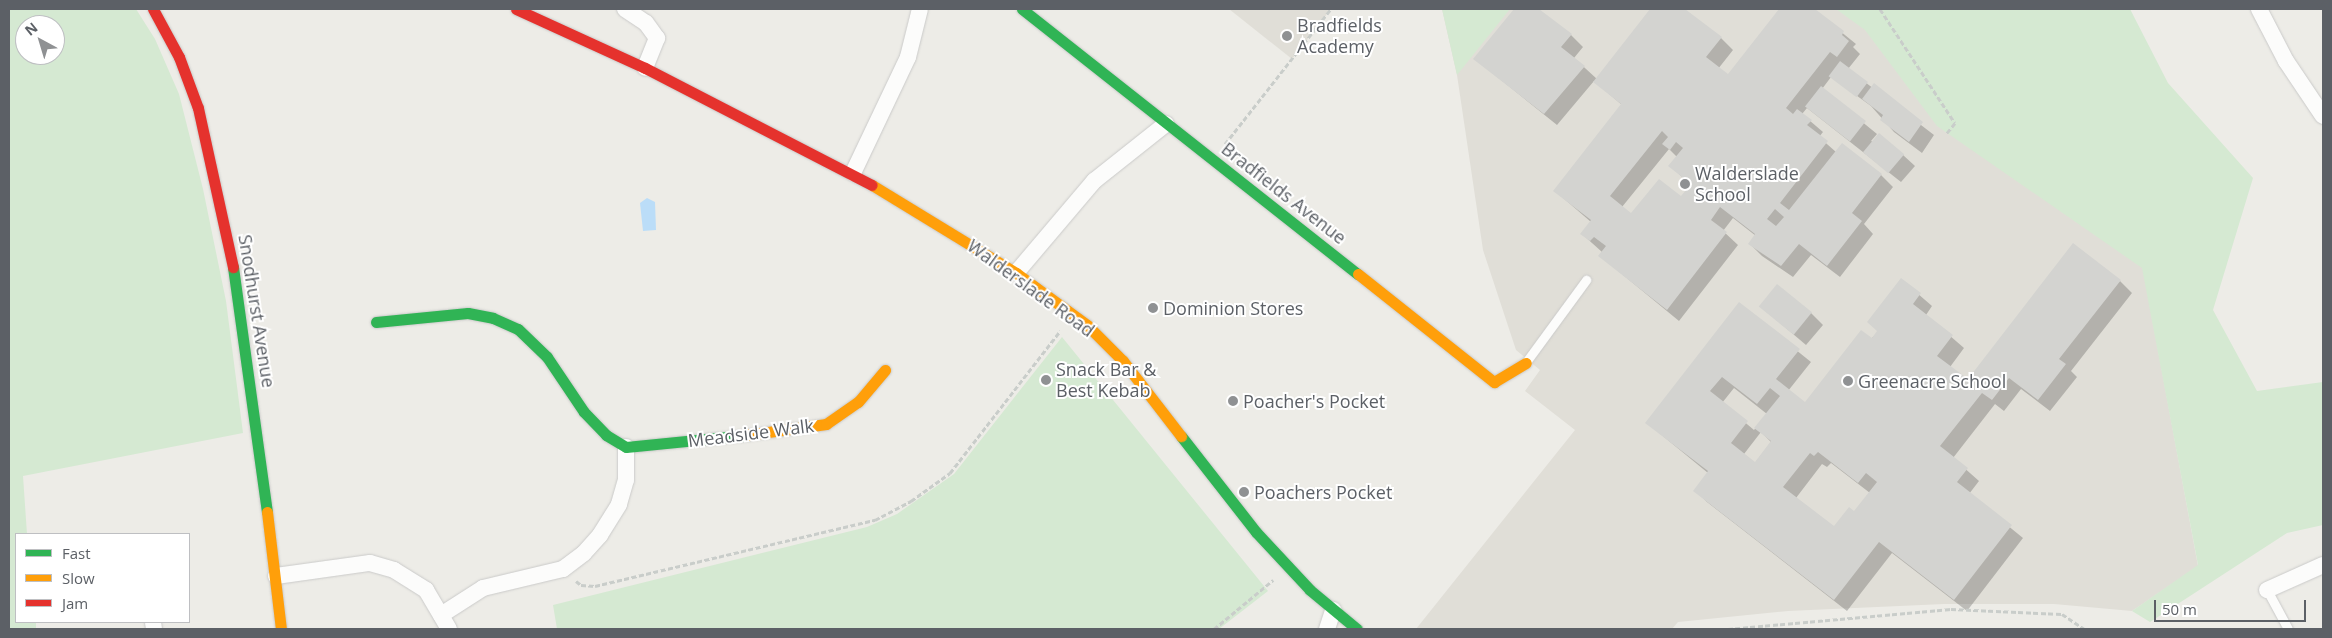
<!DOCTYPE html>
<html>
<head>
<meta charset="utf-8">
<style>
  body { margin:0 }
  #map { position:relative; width:2332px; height:638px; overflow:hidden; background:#edece7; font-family:"Open Sans",sans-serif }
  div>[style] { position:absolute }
  .education>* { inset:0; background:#e0ded7 }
  .green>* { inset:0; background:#d5e9d2 }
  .water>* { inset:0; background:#bbddf8 }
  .shadow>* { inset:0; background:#0003 }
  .building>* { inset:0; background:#d3d3d0; transform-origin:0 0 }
  .path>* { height:3px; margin-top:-1.5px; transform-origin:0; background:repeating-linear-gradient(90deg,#c9cdca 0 5px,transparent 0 7.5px) }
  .roads { filter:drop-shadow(0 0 1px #cacac9) drop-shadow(0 0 1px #cacac9) }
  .lane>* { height:9px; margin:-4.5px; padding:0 4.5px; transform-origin:4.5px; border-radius:4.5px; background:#fcfcfb }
  .street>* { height:16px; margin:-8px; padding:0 8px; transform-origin:8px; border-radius:8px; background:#fcfcfb }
  .fast>* { height:11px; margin:-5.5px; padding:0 5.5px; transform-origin:5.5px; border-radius:5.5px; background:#30b455 }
  .slow>* { height:11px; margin:-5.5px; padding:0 5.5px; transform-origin:5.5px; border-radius:5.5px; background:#ff9f0a }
  .jam>* { height:11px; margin:-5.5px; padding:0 5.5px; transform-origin:5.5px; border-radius:5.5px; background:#e5322d }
  .dots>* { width:14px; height:14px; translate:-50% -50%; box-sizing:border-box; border:2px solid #fff; border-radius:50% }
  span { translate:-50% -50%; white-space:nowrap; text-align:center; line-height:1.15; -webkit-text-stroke:4px #fff; paint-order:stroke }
  .poi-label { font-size:18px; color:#5c6066 }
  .left { translate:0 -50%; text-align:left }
  .street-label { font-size:18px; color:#5c6066 }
  .frame { position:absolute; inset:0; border:10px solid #5c6066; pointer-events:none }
  .legend { position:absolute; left:15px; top:533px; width:175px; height:90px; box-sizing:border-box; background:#fff; border:1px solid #bebfc2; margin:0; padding:6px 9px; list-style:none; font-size:15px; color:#5c6066 }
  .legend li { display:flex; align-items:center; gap:10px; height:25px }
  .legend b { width:25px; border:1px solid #bebfc2 }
  .north { position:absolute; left:15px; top:15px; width:50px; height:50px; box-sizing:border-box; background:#fff; border:1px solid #bebfc2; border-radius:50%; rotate:321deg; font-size:14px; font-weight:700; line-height:20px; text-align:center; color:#5c6066 }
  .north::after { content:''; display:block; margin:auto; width:18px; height:22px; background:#8f9193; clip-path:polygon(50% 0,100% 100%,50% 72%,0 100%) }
  .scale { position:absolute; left:2154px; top:600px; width:152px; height:22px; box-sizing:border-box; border:2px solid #5c6066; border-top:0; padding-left:6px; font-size:15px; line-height:18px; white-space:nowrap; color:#5c6066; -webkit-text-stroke:4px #fff; paint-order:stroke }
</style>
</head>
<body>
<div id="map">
  <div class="education">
    <i style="clip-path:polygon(1229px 9px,1331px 9px,1292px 59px)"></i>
    <i style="clip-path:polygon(1442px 9px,2083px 9px,2143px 269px,2198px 566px,2132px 611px,2054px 604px,1944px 604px,1788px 611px,1678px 622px,1672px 629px,1416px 629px,1575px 430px,1525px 391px,1540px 370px,1516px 350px,1483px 250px,1457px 75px)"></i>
  </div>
  <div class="green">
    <i style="clip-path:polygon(evenodd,9px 9px,136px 9px,155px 39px,179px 94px,203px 189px,226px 301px,243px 433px,23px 476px,27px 534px,16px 534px,16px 622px,36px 622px,36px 629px,9px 629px,9px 9px,25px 25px,55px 25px,55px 55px,25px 55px,25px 25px)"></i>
    <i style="clip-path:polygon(1442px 9px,1510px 9px,1457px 75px)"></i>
    <i style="clip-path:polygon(1836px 9px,2130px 9px,2168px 83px,2253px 178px,2213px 310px,2257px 391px,2323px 382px,2323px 525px,2287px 533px,2150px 622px,2132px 611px,2198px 565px,2142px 268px,1937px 126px,1865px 30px)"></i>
    <i style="clip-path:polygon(1062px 337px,1268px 591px,1219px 629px,557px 629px,553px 605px,867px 527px,897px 514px,954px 474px)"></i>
  </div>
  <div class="water">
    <i style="clip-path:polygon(647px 198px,655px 202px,656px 230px,643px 231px,640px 203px)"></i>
  </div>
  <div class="shadow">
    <i style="clip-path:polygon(evenodd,1516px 9px,1537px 9px,1571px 35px,1583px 47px,1574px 58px,1597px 79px,1652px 9px,1683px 9px,1721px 38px,1733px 50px,1718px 69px,1728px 76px,1780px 9px,1813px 9px,1856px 44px,1853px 47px,1860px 54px,1848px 69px,1934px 135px,1922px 153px,1894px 132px,1871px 106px,1831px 77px,1822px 89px,1877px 134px,1871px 141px,1903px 155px,1915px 166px,1901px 182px,1807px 108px,1802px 114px,1823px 132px,1819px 137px,1836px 152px,1881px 175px,1893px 187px,1864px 224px,1873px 234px,1840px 277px,1811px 255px,1793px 277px,1762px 256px,1750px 244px,1756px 236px,1733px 218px,1723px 231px,1738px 245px,1679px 321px,1600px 256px,1602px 252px,1582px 234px,1591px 222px,1555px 191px,1622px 105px,1594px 81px,1557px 125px,1475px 59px,1516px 9px,1669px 149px,1677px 157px,1670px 166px,1691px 185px,1681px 198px,1631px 215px,1622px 207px,1669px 149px)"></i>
    <i style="clip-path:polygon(evenodd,1902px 280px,1932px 306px,1926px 315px,1964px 348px,1950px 367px,1968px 381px,2120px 281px,2132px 293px,2071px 371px,2077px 377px,2050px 411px,2021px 389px,2004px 411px,1995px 404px,1953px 458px,1979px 481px,1969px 494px,2023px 538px,1967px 611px,1892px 553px,1847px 611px,1707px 502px,1695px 490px,1708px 473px,1647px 423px,1739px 304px,1811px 362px,1788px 391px,1806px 404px,1878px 332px,1902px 280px,1734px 388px,1767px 414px,1754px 430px,1722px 403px,1734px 388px,1902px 280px,1761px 432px,1771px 442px,1755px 463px,1744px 454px,1761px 432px,1902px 280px,1831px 463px,1870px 493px,1854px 513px,1834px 527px,1796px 498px,1822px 464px,1827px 467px,1831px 463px)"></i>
    <i style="clip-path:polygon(1761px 307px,1811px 313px,1823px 325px,1806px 345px)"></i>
  </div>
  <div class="building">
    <i style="clip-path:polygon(1514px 9px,1539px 9px,1572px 34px,1561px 47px,1585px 66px,1544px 114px,1473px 59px)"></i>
    <i style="clip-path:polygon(evenodd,1650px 9px,1685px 9px,1722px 37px,1706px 57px,1728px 74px,1779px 9px,1815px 9px,1844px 31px,1842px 35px,1849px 41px,1837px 57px,1830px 52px,1786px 108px,1793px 114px,1797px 109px,1812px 120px,1807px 125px,1828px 141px,1780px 203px,1789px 210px,1842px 143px,1882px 174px,1852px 213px,1862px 221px,1827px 266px,1799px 244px,1781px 266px,1748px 244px,1755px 234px,1720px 207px,1711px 220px,1727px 232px,1667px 310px,1598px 256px,1606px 246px,1594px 237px,1590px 241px,1580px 234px,1591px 220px,1553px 191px,1621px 104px,1593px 82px,1650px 9px,1662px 131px,1668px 137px,1662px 144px,1670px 150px,1676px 142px,1683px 148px,1668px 166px,1691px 184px,1681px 196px,1659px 179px,1631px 213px,1610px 196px,1662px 131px,1650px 9px,1775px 209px,1784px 217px,1776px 226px,1767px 219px,1775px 209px)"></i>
    <i style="left:1840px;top:61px;width:35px;height:19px;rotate:37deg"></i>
    <i style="clip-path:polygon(1874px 83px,1923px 122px,1909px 142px,1880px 120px,1883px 115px,1862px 99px)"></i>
    <i style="left:1821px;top:86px;width:57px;height:26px;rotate:38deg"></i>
    <i style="left:1879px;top:133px;width:33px;height:25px;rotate:40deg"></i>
    <i style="clip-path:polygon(evenodd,2073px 243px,2121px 280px,2059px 359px,2066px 364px,2038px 400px,2009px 378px,1992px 400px,1982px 393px,1940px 446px,1968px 468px,1957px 482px,2012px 525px,1954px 600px,1879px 542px,1834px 600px,1693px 491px,1708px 471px,1645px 423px,1739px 302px,1800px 349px,1776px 379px,1805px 402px,1861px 330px,1872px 338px,1877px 331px,1867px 322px,1901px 278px,1921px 293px,1913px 304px,1953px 335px,1937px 356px,1968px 379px,2073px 243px,1722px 377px,1757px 404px,1770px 388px,1780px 396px,1754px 428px,1771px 441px,1755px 462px,1731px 443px,1748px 421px,1710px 391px,1722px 377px,2073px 243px,1818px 452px,1858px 483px,1866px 473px,1877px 482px,1854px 511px,1849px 507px,1834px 526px,1783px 487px,1810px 453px,1814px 456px,1818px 452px)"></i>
    <i style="left:1777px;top:284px;width:45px;height:29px;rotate:39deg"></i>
  </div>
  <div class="path">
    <i style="left:1880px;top:9px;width:136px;rotate:56.7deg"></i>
    <i style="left:1955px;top:123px;width:13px;rotate:129deg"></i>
    <i style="left:1225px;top:144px;width:172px;rotate:-51.9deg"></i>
    <i style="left:576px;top:581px;width:6px;rotate:39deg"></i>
    <i style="left:581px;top:585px;width:14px;rotate:4deg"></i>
    <i style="left:595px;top:586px;width:288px;rotate:-13.3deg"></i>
    <i style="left:875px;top:520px;width:41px;rotate:-27.8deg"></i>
    <i style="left:911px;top:501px;width:48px;rotate:-35.7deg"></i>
    <i style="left:950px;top:473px;width:180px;rotate:-52.2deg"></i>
    <i style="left:1214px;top:629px;width:77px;rotate:-39.7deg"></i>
    <i style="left:1728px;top:629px;width:224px;rotate:-5.1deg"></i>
    <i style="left:1951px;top:609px;width:111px;rotate:2.6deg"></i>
    <i style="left:2062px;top:614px;width:27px;rotate:34deg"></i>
  </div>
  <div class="roads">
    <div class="lane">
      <i style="left:1526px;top:362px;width:102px;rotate:-53.8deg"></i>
      <i style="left:2267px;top:590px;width:44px;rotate:61.7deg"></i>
    </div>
    <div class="street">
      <i style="left:625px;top:9px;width:25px;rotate:34deg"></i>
      <i style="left:646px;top:23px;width:19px;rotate:54deg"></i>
      <i style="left:657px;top:38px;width:32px;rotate:112deg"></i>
      <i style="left:2259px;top:9px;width:59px;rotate:62.6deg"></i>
      <i style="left:2286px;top:61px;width:66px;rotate:56.1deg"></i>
      <i style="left:853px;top:173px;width:128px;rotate:-64.6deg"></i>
      <i style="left:908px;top:57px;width:49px;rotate:-76deg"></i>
      <i style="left:1016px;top:273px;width:121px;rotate:-49.7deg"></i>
      <i style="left:1094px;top:181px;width:92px;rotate:-38.4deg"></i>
      <i style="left:276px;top:576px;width:95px;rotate:-7.9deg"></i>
      <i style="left:370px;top:563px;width:25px;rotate:16deg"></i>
      <i style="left:394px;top:570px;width:38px;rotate:32deg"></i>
      <i style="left:426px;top:590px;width:45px;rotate:59.5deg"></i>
      <i style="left:2267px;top:590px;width:61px;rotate:-24.1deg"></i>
      <i style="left:441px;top:615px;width:50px;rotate:-32.7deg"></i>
      <i style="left:483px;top:588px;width:82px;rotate:-13.4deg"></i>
      <i style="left:563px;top:569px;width:26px;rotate:-37deg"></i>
      <i style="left:584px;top:553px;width:24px;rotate:-48deg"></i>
      <i style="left:600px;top:535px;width:36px;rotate:-58deg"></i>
      <i style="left:619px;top:504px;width:25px;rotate:-74deg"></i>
      <i style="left:626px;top:480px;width:33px;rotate:-90deg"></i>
      <i style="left:153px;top:622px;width:7px;rotate:82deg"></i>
      <i style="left:1327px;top:629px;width:20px;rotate:-72deg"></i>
    </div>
    <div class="fast">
      <i style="left:1022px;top:9px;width:428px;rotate:38.3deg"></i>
      <i style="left:233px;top:267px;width:247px;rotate:82.1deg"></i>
      <i style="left:376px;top:322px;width:92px;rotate:-5.6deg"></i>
      <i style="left:468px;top:313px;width:25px;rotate:11deg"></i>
      <i style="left:493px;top:318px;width:27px;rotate:24deg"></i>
      <i style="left:518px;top:329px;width:40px;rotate:44deg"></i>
      <i style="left:547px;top:357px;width:66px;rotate:56.1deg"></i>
      <i style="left:584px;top:412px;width:32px;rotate:46deg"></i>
      <i style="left:606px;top:435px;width:23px;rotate:31deg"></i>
      <i style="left:626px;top:447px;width:121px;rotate:-5.7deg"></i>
      <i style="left:1181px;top:436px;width:122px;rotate:52deg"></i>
      <i style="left:1256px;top:532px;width:79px;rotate:47deg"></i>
      <i style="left:1310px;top:590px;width:61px;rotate:39.7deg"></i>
    </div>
    <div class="slow">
      <i style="left:872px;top:185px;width:169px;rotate:31.4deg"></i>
      <i style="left:1016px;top:273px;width:88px;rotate:36.2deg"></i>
      <i style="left:1087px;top:325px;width:51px;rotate:45deg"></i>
      <i style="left:1123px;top:361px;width:95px;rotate:52.3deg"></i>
      <i style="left:1358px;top:274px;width:174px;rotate:38.5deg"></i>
      <i style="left:1494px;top:382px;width:37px;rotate:-31deg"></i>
      <i style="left:746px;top:435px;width:81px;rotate:-7.8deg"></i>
      <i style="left:826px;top:424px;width:39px;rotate:-35deg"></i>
      <i style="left:858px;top:402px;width:42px;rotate:-49.8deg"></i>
      <i style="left:267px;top:512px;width:118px;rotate:83.2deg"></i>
    </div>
    <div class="jam">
      <i style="left:153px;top:9px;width:55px;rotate:61.6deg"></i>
      <i style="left:179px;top:57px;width:54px;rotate:69.6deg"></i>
      <i style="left:198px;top:108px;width:163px;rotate:77.6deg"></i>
      <i style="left:516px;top:9px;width:142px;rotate:24.6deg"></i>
      <i style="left:645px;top:68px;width:255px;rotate:27.3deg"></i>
    </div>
  </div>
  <div class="dots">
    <i style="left:1287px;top:36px;background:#8f9193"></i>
    <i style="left:1685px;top:184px;background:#8f9193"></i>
    <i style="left:1153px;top:308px;background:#8f9193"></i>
    <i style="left:1046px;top:380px;background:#8f9193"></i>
    <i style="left:1848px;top:381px;background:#8f9193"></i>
    <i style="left:1233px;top:401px;background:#8f9193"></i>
    <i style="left:1244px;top:492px;background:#8f9193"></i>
  </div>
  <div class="poi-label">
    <span class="left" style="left:1297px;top:36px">Bradfields<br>Academy</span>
    <span class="left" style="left:1695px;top:184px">Walderslade<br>School</span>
    <span class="left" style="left:1163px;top:308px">Dominion Stores</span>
    <span class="left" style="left:1056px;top:380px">Snack Bar &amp;<br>Best Kebab</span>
    <span class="left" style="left:1858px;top:381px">Greenacre School</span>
    <span class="left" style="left:1243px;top:401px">Poacher's Pocket</span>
    <span class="left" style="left:1254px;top:492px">Poachers Pocket</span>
  </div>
  <div class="street-label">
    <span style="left:1284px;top:193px;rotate:38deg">Bradfields Avenue</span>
    <span style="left:1031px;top:288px;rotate:36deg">Walderslade Road</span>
    <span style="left:257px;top:311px;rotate:81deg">Snodhurst Avenue</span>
    <span style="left:751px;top:433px;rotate:-7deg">Meadside Walk</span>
  </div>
  <div class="frame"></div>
  <ul class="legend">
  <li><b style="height:6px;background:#30b455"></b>Fast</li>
  <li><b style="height:6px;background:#ff9f0a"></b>Slow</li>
  <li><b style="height:6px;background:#e5322d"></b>Jam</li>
  </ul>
  <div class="north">N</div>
  <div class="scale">50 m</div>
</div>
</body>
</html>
